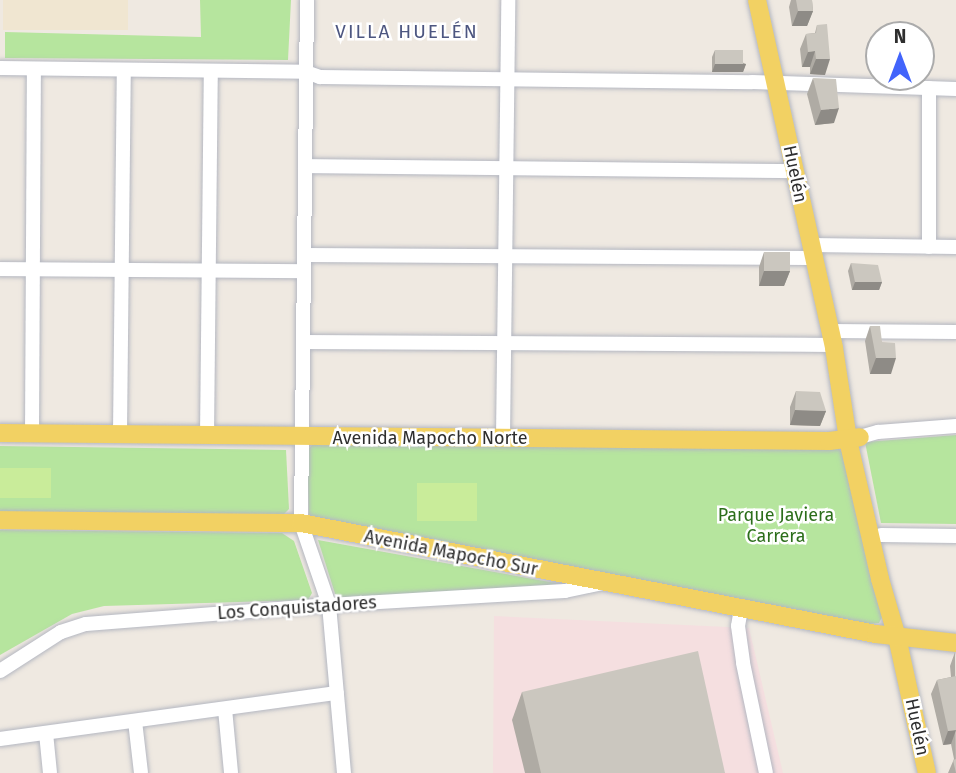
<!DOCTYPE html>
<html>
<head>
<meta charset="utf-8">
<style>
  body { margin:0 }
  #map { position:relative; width:956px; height:773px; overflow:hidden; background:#efe9e1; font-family:"Fira Sans",sans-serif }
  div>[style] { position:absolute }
  .education>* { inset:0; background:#f0e6d1; transform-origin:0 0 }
  .medical>* { inset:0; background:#f5dfe0 }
  .green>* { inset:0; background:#b6e59e }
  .pitch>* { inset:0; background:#c9ec9a; transform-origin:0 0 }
  .roads { filter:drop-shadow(0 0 2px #b4b7c1) drop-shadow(0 0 2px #b4b7c1) }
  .minor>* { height:14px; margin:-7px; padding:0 7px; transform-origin:7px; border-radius:7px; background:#fff }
  .major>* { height:18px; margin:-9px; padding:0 9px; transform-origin:9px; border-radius:9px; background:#f2d163 }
  .wall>* { inset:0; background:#afaba4 }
  .shaded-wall>* { inset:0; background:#8e8b86 }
  .building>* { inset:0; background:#cbc7bf; transform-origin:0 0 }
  span { translate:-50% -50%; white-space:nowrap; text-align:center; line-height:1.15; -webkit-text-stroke:5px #fff; paint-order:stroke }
  .street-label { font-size:18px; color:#2e2e2e }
  .park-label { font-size:18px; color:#2c6e1b }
  .neighbourhood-label { font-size:19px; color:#4d5680; letter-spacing:2px }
  .north { position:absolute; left:865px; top:21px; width:70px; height:70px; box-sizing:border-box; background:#fff; border:2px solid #ababab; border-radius:50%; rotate:0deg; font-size:19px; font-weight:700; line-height:28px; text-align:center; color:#2e2e2e }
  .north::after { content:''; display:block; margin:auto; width:24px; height:32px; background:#4264fb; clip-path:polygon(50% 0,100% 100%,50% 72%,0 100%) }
</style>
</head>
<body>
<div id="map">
  <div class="education">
    <i style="left:3px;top:0;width:125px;height:30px"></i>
  </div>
  <div class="medical">
    <i style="clip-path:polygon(494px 616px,749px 628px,783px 773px,493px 773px)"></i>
  </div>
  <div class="green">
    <i style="clip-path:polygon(200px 0,291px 0,288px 60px,5px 58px,5px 32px,201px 37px)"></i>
    <i style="clip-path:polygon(956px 435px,956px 524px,881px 523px,865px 442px)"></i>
    <i style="clip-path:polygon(312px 445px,838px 448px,842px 452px,882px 617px,879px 623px,869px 624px,309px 516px,307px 451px)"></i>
    <i style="clip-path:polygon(0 446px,286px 450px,289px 509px,280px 518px,0 513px)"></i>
    <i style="clip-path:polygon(0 530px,282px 533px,294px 541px,312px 593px,308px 600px,104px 606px,72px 614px,0 655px)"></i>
    <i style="clip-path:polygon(318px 540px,561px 584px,337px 600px)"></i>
  </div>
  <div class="pitch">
    <i style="left:0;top:468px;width:51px;height:30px"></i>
    <i style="left:417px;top:483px;width:60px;height:38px"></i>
  </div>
  <div class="roads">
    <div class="minor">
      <i style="left:307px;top:0;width:523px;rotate:90.66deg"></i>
      <i style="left:301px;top:523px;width:87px;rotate:71.1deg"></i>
      <i style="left:329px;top:605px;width:169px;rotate:84.9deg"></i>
      <i style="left:0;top:68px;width:306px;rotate:0.7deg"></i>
      <i style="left:306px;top:72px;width:15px;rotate:20deg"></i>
      <i style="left:320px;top:77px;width:432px;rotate:0.7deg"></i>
      <i style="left:752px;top:82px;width:204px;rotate:2deg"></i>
      <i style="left:929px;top:88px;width:159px;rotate:90deg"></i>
      <i style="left:305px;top:166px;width:490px;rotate:0.6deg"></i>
      <i style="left:811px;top:245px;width:145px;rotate:0.8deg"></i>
      <i style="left:304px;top:255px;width:510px;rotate:0.34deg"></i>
      <i style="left:0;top:269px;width:304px;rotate:0.4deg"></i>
      <i style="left:830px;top:331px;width:126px;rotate:0.5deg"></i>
      <i style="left:303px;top:342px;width:530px;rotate:0.32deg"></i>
      <i style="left:32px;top:434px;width:365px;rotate:-89.7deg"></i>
      <i style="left:120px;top:434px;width:364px;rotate:-89.4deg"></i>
      <i style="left:207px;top:436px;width:365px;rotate:-89.4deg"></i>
      <i style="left:860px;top:437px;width:19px;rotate:-16deg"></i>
      <i style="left:878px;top:432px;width:78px;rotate:-4.4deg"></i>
      <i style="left:503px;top:438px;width:438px;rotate:-89.3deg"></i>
      <i style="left:881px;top:535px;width:75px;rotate:0.8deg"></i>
      <i style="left:741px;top:609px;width:17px;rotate:100deg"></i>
      <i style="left:738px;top:626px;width:37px;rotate:82deg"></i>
      <i style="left:743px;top:663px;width:112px;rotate:78.2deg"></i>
      <i style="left:0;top:671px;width:72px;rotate:-32.6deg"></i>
      <i style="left:61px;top:632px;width:26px;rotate:-18deg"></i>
      <i style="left:86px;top:624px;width:244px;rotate:-4.5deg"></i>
      <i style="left:329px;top:605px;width:236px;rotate:-3.4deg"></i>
      <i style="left:565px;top:591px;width:40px;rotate:-12deg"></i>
      <i style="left:225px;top:709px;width:64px;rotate:84.6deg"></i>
      <i style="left:135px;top:721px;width:52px;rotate:83.4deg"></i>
      <i style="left:46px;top:733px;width:40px;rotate:84.3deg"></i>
      <i style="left:0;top:739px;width:340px;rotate:-7.8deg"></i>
    </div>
    <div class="major">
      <i style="left:757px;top:0;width:356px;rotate:77.5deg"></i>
      <i style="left:834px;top:348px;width:93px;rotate:81.3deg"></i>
      <i style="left:848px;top:440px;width:143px;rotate:77deg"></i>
      <i style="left:880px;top:579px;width:60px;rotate:73.7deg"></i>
      <i style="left:897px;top:637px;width:139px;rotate:77.6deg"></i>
      <i style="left:0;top:433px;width:829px;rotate:0.55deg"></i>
      <i style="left:829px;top:441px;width:31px;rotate:-7deg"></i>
      <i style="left:0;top:520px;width:301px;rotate:0.6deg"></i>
      <i style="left:301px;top:523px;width:586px;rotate:10.93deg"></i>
      <i style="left:876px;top:634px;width:81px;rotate:6.4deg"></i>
    </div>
  </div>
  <div class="wall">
    <i style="clip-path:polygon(791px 0,812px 0,813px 11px,807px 26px,792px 26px,789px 7px)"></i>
    <i style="clip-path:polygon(817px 25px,825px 75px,810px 74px,810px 67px,802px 67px,800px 49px,806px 34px,815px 33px)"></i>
    <i style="clip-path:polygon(715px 50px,746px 64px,743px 72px,712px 72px,712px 57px)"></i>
    <i style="clip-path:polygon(813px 78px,834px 123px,815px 125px,807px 94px)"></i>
    <i style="clip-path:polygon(764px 252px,790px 271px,784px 286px,759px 286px,759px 267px)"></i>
    <i style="clip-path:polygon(851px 263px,882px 282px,879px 290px,852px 290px,848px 271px)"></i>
    <i style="clip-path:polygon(870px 326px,882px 342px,891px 374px,870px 374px,865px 341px)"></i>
    <i style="clip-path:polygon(796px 391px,826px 411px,820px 426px,790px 425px,790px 407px)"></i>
    <i style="clip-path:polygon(955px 652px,956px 773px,948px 773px,954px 759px,951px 744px,943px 745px,931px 694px,937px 680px,951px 677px,950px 666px)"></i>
    <i style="clip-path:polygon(522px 692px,725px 773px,525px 773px,512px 720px)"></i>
  </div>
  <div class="shaded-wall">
    <i style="clip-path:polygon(798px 11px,813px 11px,807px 26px,792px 26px)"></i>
    <i style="clip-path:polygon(815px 51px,810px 67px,802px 67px,808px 52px)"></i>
    <i style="clip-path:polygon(816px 59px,830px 59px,825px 75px,810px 74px)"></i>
    <i style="clip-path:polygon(715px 64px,746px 64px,743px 72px,712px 72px)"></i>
    <i style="clip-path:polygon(839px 108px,834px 123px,815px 125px,821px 110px)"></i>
    <i style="clip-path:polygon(764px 271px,790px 271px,784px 286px,759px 286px)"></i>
    <i style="clip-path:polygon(855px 282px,882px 282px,879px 290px,852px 290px)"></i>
    <i style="clip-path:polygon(876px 358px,896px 358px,891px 374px,870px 374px)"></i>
    <i style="clip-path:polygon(795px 410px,826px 411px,820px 426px,790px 425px)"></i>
    <i style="clip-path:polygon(956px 730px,951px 744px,943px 745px,948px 731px)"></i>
  </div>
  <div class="building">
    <i style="clip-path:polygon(796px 0,812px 0,813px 11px,798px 11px)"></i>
    <i style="clip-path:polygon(827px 24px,830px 59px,816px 59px,815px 51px,808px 52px,806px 34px,816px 33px,817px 25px)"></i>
    <i style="left:715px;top:50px;width:28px;height:14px"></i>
    <i style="clip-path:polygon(813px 78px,836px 79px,839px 108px,821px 110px)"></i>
    <i style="left:764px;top:252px;width:26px;height:19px"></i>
    <i style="clip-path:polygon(851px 263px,878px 265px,882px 282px,855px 282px)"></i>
    <i style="clip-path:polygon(870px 326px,880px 326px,882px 342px,895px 343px,896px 358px,876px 358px)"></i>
    <i style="clip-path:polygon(796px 391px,820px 392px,826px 411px,795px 410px)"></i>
    <i style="clip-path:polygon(698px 651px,725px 773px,541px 773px,522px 692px)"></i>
    <i style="clip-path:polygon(956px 676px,956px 730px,948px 731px,937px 680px)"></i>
    <i style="clip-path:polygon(956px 759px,956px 773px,953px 760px)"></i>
  </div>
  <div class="street-label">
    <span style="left:795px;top:174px;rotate:78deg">Huelén</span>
    <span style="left:430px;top:438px">Avenida Mapocho Norte</span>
    <span style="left:451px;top:553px;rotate:11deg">Avenida Mapocho Sur</span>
    <span style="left:297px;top:608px;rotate:-4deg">Los Conquistadores</span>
    <span style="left:917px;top:727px;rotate:78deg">Huelén</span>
  </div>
  <div class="park-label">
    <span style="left:776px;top:526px">Parque Javiera<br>Carrera</span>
  </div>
  <div class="neighbourhood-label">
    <span style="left:407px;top:32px">VILLA HUELÉN</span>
  </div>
  <div class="north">N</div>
</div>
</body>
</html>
